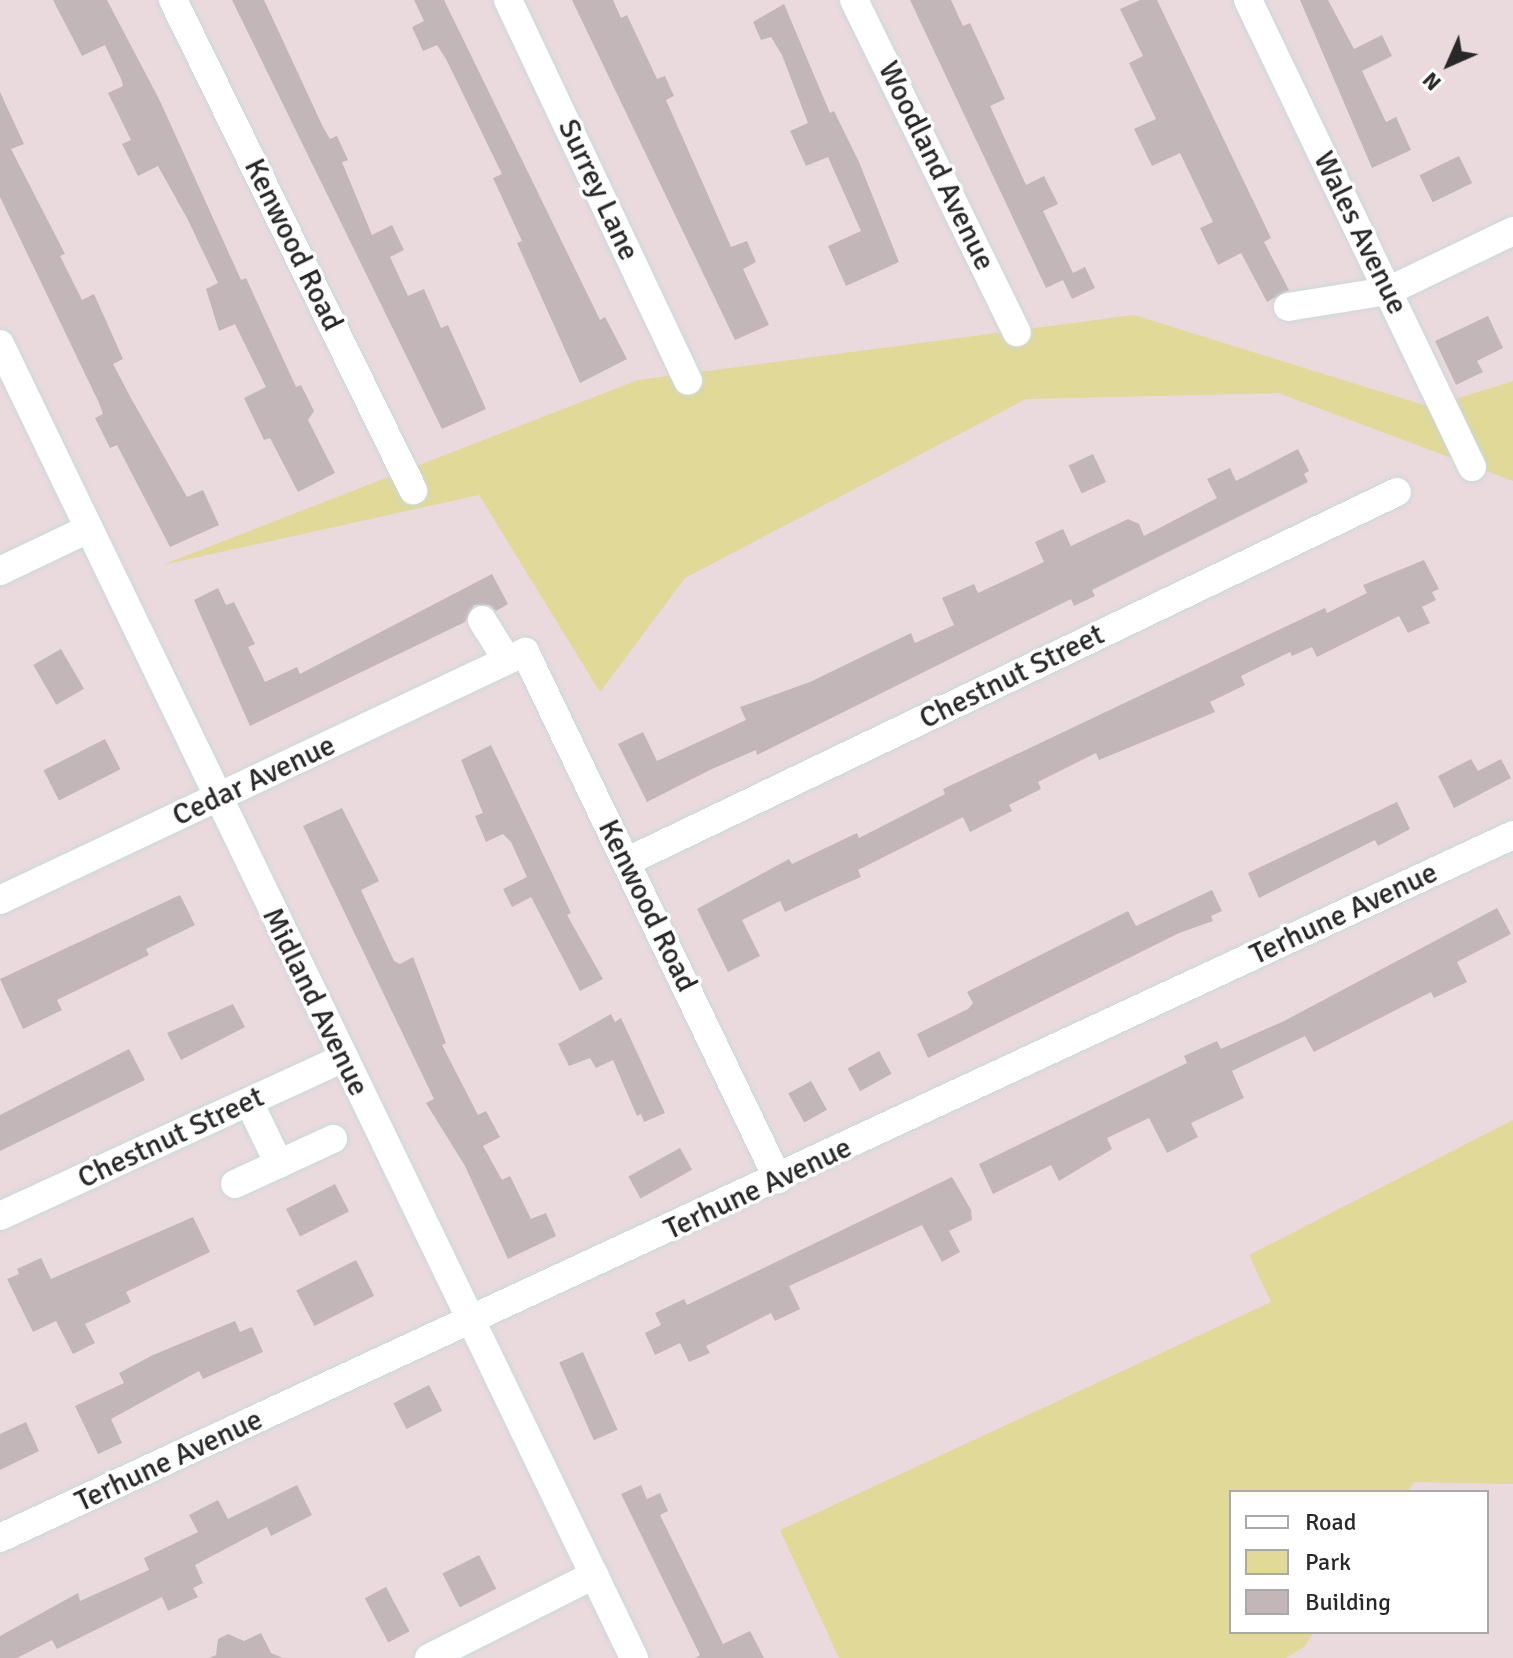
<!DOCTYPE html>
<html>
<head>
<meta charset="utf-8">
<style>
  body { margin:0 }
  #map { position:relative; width:1513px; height:1658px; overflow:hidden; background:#eadadd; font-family:Signika,sans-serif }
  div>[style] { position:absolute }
  .green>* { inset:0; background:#e0d997 }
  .building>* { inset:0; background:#c2b6b8; transform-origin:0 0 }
  .roads { filter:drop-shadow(0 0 2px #c8d9da) drop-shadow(0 0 2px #c8d9da) }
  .minor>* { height:28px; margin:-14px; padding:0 14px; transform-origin:14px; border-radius:14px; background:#fff }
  span { translate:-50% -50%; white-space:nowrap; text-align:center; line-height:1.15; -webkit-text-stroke:7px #fff; paint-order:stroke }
  .street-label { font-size:30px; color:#282828 }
  .legend { position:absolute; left:1229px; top:1490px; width:260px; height:144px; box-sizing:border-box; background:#fff; border:2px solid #a9a9a9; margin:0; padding:10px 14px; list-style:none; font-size:24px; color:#282828 }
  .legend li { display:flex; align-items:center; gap:16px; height:40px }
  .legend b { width:40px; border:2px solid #a9a9a9 }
  .north { position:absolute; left:1409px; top:24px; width:80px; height:80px; -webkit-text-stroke:6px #fff; paint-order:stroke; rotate:225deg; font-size:22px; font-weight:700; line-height:32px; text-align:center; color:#282828 }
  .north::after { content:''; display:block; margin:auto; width:28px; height:36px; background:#282828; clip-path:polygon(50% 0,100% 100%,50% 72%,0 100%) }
</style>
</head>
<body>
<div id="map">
  <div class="green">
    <i style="clip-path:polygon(1134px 315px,1430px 407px,1513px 381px,1513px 481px,1278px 393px,1026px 399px,685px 578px,600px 692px,479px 495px,162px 565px,638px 380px)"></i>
    <i style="clip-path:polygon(1513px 1120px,1513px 1484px,1414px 1482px,1407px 1492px,1231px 1492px,1231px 1632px,1314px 1632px,1305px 1646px,1286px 1658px,839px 1658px,780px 1530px,1271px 1302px,1249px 1255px)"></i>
  </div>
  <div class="building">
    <i style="clip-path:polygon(53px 0,107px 0,160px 101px,241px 280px,246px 278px,296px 387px,301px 385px,314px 411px,308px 420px,335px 473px,298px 492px,270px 438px,264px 440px,244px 398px,266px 387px,235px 324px,219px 331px,206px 289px,218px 283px,188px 220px,158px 166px,138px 176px,122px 144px,131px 140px,108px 93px,123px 86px,122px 81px,105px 45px,82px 56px)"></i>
    <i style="clip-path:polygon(232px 0,264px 0,323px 127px,330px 139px,337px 136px,348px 160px,342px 162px,372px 235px,392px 225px,404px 250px,390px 257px,408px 296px,424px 289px,441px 328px,448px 325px,486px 409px,442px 429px)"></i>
    <i style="clip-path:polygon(414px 0,444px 0,600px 320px,605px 317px,627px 359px,580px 383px,517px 243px,522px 241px,493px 178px,502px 174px,446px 59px,437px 45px,423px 51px,412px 27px,424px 21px)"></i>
    <i style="clip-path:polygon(572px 0,613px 0,621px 18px,627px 15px,657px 79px,665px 76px,674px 96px,666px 100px,731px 247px,747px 241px,756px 262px,743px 269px,769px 325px,735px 340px)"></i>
    <i style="clip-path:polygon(910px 0,951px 0,963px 26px,970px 23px,1005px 99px,990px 106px,1026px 185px,1044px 176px,1058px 204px,1043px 211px,1073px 273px,1085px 267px,1095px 288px,1072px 299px,1063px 280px,1046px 288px)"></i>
    <i style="clip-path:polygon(1140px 0,1157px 0,1271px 238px,1264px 242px,1289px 290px,1267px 302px,1241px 253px,1218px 265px,1200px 228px,1213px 222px,1180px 153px,1152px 166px,1134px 129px,1156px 119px,1129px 63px,1143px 56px,1120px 9px)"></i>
    <i style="clip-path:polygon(1300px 0,1328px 0,1354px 49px,1382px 35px,1392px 56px,1362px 71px,1386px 122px,1396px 117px,1411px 150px,1372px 168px)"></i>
    <i style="clip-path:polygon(784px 4px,830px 113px,834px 111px,859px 162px,899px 262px,846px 286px,828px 246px,861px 231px,828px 157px,806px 166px,790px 131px,808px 123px,782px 55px,771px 37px,761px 40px,753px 22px)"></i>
    <i style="clip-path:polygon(0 92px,24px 144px,11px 149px,65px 254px,60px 256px,82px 300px,94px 294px,123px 359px,113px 364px,132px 400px,187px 497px,203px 490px,219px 525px,170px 547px,117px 445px,110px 448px,95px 418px,103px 414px,99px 403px,0 197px)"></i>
    <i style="left:1459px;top:156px;width:30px;height:44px;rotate:64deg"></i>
    <i style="clip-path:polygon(1488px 316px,1503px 348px,1477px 361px,1483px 372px,1456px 385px,1435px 341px)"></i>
    <i style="clip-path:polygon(1298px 449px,1309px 471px,1304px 474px,1308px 482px,1092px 590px,1095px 596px,1074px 606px,1071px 599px,757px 755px,756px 750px,712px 769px,647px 802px,618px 744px,643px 732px,657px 761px,746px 720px,740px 707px,810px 682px,911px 633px,915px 643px,954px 625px,942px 598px,974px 584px,978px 593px,1044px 562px,1035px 542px,1063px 529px,1071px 546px,1128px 519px,1139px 524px,1144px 536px,1217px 498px,1207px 479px,1230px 468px,1236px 481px)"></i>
    <i style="left:1093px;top:454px;width:31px;height:27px;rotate:65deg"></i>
    <i style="clip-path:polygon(1424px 560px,1439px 589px,1432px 592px,1436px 600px,1422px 607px,1430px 623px,1408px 633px,1399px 616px,1317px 657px,1312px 647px,1292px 656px,1290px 652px,1241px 676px,1245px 685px,1210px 702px,1215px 712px,1099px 760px,1096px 753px,1038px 782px,1041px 789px,1009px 805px,1012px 811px,970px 832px,963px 817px,858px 870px,861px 877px,838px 887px,785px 912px,780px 901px,742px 920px,760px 956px,728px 972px,697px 909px,789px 859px,792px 864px,857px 833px,859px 838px,945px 794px,943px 789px,1325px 608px,1327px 613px,1367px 593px,1363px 585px)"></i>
    <i style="clip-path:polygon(492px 574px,508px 604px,496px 611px,489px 605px,474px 605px,465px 622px,250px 726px,194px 600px,218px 588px,226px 605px,234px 602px,255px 644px,248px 647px,265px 682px,297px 667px,300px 674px)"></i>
    <i style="left:61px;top:649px;width:46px;height:32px;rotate:60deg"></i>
    <i style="left:105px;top:739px;width:34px;height:69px;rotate:63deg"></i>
    <i style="clip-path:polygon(491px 745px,571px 913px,567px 915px,603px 979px,580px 991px,531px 897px,512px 907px,503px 889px,527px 877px,511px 842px,503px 834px,486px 842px,475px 816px,483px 813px,461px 760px)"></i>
    <i style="clip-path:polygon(1471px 759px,1478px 771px,1501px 759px,1511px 778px,1454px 808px,1438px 776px)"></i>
    <i style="clip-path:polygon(1397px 802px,1410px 829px,1378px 846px,1375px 840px,1259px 898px,1248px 873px)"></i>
    <i style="clip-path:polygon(342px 808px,379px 881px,361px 890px,394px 961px,400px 964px,413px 957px,446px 1043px,442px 1045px,478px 1115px,486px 1111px,500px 1137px,483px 1146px,502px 1180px,510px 1176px,531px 1219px,546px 1213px,556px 1236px,508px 1259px,465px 1166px,426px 1103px,434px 1099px,303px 826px)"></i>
    <i style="clip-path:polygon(1212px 890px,1222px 911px,1211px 916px,1213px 921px,1179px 933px,928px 1058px,917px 1034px,968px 1009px,973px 1003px,967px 992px,1128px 911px,1136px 926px)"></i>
    <i style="clip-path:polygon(180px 895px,195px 925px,146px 949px,149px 955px,57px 1000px,62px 1010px,23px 1029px,0 979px)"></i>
    <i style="clip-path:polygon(1497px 908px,1511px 934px,1457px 962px,1467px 982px,1434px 998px,1431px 992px,1314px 1052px,1305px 1036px,1232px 1071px,1244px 1098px,1191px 1123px,1198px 1137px,1167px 1153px,1149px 1118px,1107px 1138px,1112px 1149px,1059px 1181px,1051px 1165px,993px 1194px,979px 1164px,1187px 1063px,1184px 1056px,1217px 1041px,1221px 1049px,1284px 1021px)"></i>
    <i style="clip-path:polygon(233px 1004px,245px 1027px,181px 1060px,167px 1033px)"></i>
    <i style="clip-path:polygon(611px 1014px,615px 1022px,621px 1018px,665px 1113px,644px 1122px,641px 1114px,637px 1116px,613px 1060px,596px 1068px,590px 1058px,569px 1066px,558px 1044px)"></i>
    <i style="clip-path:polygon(129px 1049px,145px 1080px,0 1151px,0 1115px)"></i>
    <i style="left:879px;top:1051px;width:26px;height:36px;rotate:61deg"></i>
    <i style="left:811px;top:1081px;width:33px;height:26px;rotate:61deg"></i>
    <i style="left:680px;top:1148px;width:25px;height:59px;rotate:61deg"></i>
    <i style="clip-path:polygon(952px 1177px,971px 1210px,972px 1220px,949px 1231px,960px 1252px,942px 1262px,922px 1225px,789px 1286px,800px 1309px,775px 1321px,771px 1313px,706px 1346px,710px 1353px,689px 1362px,680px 1343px,655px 1355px,645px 1333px,661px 1325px,655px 1313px,684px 1299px,687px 1305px)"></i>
    <i style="left:335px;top:1184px;width:31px;height:55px;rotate:63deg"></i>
    <i style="clip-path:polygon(193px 1217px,210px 1252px,126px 1292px,131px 1302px,85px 1324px,95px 1343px,73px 1354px,56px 1321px,33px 1332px,7px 1279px,19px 1274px,17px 1269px,41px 1258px,51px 1279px)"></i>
    <i style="left:356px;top:1260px;width:40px;height:67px;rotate:63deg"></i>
    <i style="clip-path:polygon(235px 1321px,240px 1332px,252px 1327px,263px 1352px,203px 1379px,199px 1371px,111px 1419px,122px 1443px,98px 1454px,75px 1406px,124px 1383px,119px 1373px,153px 1355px)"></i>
    <i style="left:583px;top:1352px;width:85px;height:26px;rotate:66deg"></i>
    <i style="left:429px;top:1385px;width:29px;height:40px;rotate:63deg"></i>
    <i style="clip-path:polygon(26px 1422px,39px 1451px,0 1470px,0 1434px)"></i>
    <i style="clip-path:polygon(297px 1485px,312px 1515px,271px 1536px,267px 1527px,195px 1565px,203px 1583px,193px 1588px,198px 1597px,168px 1611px,162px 1597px,57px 1649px,52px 1640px,17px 1658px,0 1658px,0 1636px,78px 1593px,80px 1601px,149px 1570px,144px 1558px,198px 1532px,189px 1515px,218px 1500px,228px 1519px)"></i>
    <i style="clip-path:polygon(641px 1485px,647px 1499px,660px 1493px,668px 1511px,660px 1515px,723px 1644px,750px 1631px,764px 1658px,695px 1658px,700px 1655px,621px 1494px)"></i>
    <i style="left:479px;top:1555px;width:38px;height:41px;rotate:63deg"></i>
    <i style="left:386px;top:1587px;width:50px;height:24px;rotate:62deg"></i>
    <i style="clip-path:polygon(261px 1633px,271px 1653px,283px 1658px,209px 1658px,216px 1655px,218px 1639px,228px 1634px,244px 1641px)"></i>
  </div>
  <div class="roads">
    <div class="minor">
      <i style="left:173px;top:0;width:546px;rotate:63.9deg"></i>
      <i style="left:508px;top:0;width:421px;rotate:64.7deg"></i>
      <i style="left:854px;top:0;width:370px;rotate:63.9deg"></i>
      <i style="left:1248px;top:0;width:518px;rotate:64.37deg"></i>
      <i style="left:1288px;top:307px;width:101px;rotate:-9.1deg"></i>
      <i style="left:1388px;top:291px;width:139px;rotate:-25.6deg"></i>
      <i style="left:0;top:344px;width:1459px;rotate:64.24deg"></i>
      <i style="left:0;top:571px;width:98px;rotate:-25.5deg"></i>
      <i style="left:482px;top:620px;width:47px;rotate:58deg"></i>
      <i style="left:626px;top:862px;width:855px;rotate:-25.64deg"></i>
      <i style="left:0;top:900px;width:581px;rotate:-25.29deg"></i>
      <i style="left:525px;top:652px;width:585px;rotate:64.36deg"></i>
      <i style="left:249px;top:1102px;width:69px;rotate:64.2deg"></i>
      <i style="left:235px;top:1184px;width:108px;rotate:-24.7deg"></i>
      <i style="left:0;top:1216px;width:376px;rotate:-24.7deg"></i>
      <i style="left:0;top:1538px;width:1668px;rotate:-24.92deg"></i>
      <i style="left:429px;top:1658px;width:185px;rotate:-26.7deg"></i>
    </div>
  </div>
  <div class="street-label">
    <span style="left:936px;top:166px;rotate:64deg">Woodland Avenue</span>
    <span style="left:598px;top:190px;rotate:65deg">Surrey Lane</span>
    <span style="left:1360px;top:233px;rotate:64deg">Wales Avenue</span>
    <span style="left:293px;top:245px;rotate:64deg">Kenwood Road</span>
    <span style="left:1012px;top:677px;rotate:-26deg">Chestnut Street</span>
    <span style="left:254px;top:781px;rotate:-25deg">Cedar Avenue</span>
    <span style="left:647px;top:906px;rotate:64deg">Kenwood Road</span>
    <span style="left:1344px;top:914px;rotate:-25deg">Terhune Avenue</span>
    <span style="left:315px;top:1002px;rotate:64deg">Midland Avenue</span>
    <span style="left:171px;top:1138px;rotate:-25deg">Chestnut Street</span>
    <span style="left:758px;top:1189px;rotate:-25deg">Terhune Avenue</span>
    <span style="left:169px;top:1461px;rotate:-25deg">Terhune Avenue</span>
  </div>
  <ul class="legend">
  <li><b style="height:10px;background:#fff"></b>Road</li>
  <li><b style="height:22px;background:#e0d997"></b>Park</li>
  <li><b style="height:22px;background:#c2b6b8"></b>Building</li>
  </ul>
  <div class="north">N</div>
</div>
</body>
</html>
